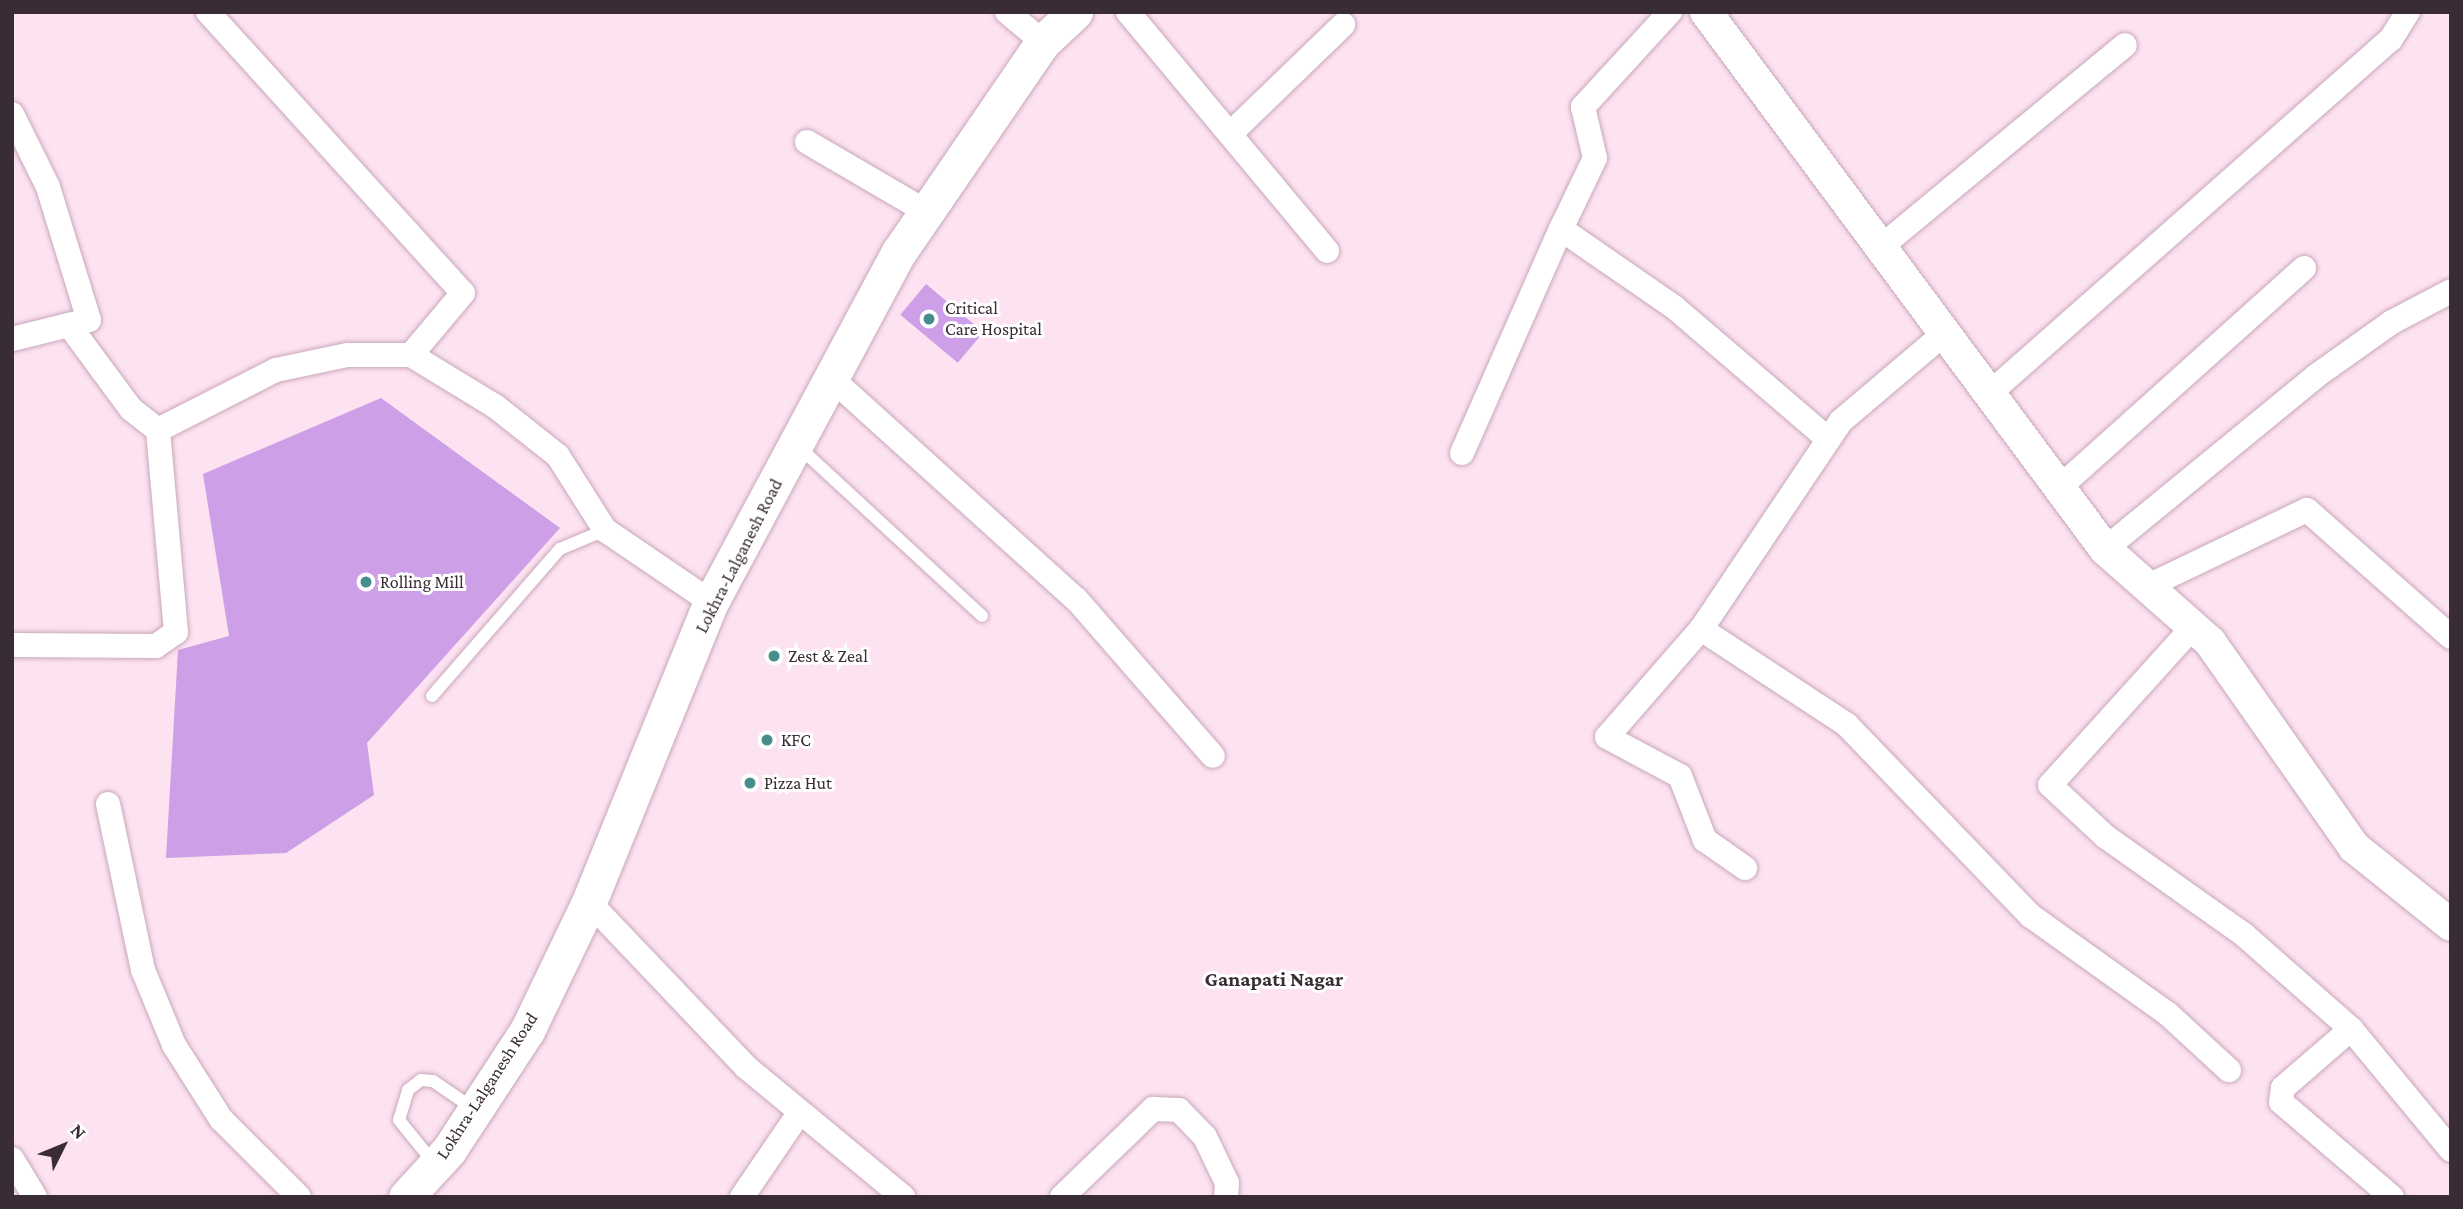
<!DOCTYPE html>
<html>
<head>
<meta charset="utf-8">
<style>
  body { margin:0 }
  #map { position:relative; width:2463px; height:1209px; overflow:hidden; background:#fde2f1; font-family:"Crimson Pro",serif }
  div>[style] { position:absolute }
  .building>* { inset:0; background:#cd9fe7; transform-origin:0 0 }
  .roads { filter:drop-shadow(0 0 2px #c8a8ba) drop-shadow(0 0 2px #c8a8ba) }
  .service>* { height:12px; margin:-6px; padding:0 6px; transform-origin:6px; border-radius:6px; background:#fff }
  .minor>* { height:24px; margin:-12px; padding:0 12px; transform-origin:12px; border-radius:12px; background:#fff }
  .tertiary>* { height:32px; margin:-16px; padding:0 16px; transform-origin:16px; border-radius:16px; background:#fff }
  .secondary>* { height:35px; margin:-17.5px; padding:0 17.5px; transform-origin:17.5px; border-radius:17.5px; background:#fff }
  .dots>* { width:19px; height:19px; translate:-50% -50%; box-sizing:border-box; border:4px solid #fff; border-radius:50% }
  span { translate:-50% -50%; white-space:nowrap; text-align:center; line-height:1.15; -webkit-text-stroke:6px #fff; paint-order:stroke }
  .poi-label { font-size:18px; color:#392c34 }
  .left { translate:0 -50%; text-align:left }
  .street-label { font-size:18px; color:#392c34 }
  .quarter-label { font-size:21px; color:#392c34; font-weight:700 }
  .frame { position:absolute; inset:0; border:14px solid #392c34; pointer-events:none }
  .north { position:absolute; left:28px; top:1111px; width:70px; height:70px; -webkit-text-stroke:5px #fff; paint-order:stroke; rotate:47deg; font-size:19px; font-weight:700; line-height:28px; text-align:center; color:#392c34 }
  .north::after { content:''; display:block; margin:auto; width:24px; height:32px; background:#392c34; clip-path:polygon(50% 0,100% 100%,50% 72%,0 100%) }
</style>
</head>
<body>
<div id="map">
  <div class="building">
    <i style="left:926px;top:284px;width:75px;height:40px;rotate:40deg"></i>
    <i style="clip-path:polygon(381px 398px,560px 528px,367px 743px,374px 795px,286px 853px,166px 858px,178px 650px,229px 636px,203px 474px)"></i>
  </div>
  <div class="roads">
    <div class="service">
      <i style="left:799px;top:447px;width:249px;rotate:42.7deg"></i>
      <i style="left:432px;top:696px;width:195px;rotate:-49deg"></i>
      <i style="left:560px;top:549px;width:49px;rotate:-22.9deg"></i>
      <i style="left:433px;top:1162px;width:54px;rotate:-129deg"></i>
      <i style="left:399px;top:1120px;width:31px;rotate:-73deg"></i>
      <i style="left:408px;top:1090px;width:16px;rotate:-38deg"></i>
      <i style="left:421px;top:1080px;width:12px;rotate:5deg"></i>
      <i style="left:433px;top:1081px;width:50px;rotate:34.3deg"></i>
    </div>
    <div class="minor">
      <i style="left:208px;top:12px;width:379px;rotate:47.8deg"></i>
      <i style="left:463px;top:293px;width:81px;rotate:130deg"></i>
      <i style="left:411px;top:355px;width:98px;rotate:31.3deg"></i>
      <i style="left:495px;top:406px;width:80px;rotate:38.4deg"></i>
      <i style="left:558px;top:456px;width:88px;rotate:57.6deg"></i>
      <i style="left:605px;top:530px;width:128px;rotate:34.2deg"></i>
      <i style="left:1007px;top:12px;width:47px;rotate:39.8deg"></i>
      <i style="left:1128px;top:12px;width:311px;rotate:50.2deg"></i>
      <i style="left:1670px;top:12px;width:129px;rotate:132.5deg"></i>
      <i style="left:1583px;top:107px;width:52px;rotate:76.8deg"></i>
      <i style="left:1595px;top:158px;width:79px;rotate:115.6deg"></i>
      <i style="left:1561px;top:229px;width:137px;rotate:34.6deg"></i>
      <i style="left:1674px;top:307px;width:203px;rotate:40.6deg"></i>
      <i style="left:12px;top:114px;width:81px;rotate:63.7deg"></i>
      <i style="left:48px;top:187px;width:139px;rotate:72.9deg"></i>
      <i style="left:89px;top:320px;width:79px;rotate:166.1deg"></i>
      <i style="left:1231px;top:133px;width:156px;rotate:-44deg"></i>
      <i style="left:807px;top:142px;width:139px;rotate:30.3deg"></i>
      <i style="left:1882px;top:246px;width:315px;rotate:-39.6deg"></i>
      <i style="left:69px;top:325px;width:104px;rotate:53.6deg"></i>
      <i style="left:131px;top:409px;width:34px;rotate:38deg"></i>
      <i style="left:158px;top:430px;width:132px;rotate:-27deg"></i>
      <i style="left:276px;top:370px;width:74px;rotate:-11.8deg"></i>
      <i style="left:348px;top:355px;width:63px"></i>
      <i style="left:1946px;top:332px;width:138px;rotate:139.7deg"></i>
      <i style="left:1841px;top:421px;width:251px;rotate:123.9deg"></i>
      <i style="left:1701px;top:629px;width:175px;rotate:33.3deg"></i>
      <i style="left:1847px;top:725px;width:265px;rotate:46.1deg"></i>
      <i style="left:2031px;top:916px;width:168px;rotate:35.6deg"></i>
      <i style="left:2168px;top:1014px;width:83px;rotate:42.6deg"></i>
      <i style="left:831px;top:378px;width:330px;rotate:42.1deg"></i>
      <i style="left:1076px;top:599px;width:208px;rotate:48.9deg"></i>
      <i style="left:1991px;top:392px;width:533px;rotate:-41.43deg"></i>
      <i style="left:2391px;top:39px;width:32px;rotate:-58deg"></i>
      <i style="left:1462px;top:453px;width:245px;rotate:-66.2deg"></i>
      <i style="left:2060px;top:487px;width:328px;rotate:-41.9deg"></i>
      <i style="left:2105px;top:549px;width:273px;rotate:-39.3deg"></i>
      <i style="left:2316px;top:376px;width:93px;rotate:-35.4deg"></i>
      <i style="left:2392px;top:322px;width:67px;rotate:-27.7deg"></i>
      <i style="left:2146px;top:587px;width:178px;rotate:-25.6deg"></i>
      <i style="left:2307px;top:510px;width:192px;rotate:41.4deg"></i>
      <i style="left:2193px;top:627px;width:213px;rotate:132.1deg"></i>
      <i style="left:2050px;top:785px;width:76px;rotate:42.9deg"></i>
      <i style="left:2106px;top:837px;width:168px;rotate:35.3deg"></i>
      <i style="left:2243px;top:934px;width:144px;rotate:41.3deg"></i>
      <i style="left:2351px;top:1029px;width:157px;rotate:50.4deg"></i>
      <i style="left:1701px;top:629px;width:143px;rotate:131deg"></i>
      <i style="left:1607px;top:737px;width:83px;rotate:28.1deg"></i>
      <i style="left:1680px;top:776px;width:69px;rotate:68.7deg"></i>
      <i style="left:1705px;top:840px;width:49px;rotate:35deg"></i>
      <i style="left:12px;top:645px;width:144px;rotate:0.4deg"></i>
      <i style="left:156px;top:646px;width:24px;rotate:-35deg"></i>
      <i style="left:176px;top:632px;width:203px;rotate:-95.1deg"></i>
      <i style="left:108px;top:804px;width:170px;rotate:78.1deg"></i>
      <i style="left:143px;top:970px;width:81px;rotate:67.5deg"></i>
      <i style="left:174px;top:1045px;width:88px;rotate:57.6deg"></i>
      <i style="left:221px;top:1119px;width:110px;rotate:45deg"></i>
      <i style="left:589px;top:902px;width:228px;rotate:46.4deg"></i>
      <i style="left:746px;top:1067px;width:204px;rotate:39.6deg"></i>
      <i style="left:2351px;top:1029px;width:90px;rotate:139.1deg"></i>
      <i style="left:2283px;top:1088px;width:14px;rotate:98deg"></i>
      <i style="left:2281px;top:1102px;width:146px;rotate:40.6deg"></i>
      <i style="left:12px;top:1159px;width:44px;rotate:58.8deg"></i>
      <i style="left:742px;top:1197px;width:102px;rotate:-55.8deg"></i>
      <i style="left:1062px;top:1197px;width:127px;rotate:-44deg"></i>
      <i style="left:1153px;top:1109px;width:26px;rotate:2deg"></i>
      <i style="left:1179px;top:1110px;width:37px;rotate:46deg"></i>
      <i style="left:1205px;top:1137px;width:51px;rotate:64.4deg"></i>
      <i style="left:1227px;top:1183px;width:14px;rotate:94deg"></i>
    </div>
    <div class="tertiary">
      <i style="left:1706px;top:12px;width:669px;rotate:53.39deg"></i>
      <i style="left:2105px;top:549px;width:140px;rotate:41.5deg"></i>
      <i style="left:2210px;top:642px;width:251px;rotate:54.9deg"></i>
      <i style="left:2354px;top:847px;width:124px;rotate:38.8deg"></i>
    </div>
    <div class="secondary">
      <i style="left:406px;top:1197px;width:64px;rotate:-47.5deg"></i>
      <i style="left:449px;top:1150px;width:142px;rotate:-56.8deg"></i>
      <i style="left:527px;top:1031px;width:143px;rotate:-64.3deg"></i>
      <i style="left:589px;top:902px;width:324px;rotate:-67.9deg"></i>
      <i style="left:711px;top:602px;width:397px;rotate:-61.8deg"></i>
      <i style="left:899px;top:252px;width:255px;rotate:-55.6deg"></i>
      <i style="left:1043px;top:42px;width:44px;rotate:-43.2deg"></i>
    </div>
  </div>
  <div class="dots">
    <i style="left:929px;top:319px;background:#468d8b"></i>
    <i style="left:366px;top:582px;background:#468d8b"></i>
    <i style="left:774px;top:656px;background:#468d8b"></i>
    <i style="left:767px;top:740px;background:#468d8b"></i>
    <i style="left:750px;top:783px;background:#468d8b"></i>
  </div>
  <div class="poi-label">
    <span class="left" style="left:945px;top:319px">Critical<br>Care Hospital</span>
    <span class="left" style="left:380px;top:582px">Rolling Mill</span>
    <span class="left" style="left:788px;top:656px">Zest &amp; Zeal</span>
    <span class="left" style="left:781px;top:740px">KFC</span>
    <span class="left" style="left:764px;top:783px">Pizza Hut</span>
  </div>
  <div class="street-label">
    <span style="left:739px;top:556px;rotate:-63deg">Lokhra-Lalganesh Road</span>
    <span style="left:487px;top:1086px;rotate:-57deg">Lokhra-Lalganesh Road</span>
  </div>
  <div class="quarter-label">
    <span style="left:1274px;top:979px">Ganapati Nagar</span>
  </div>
  <div class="frame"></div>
  <div class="north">N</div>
</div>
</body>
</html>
